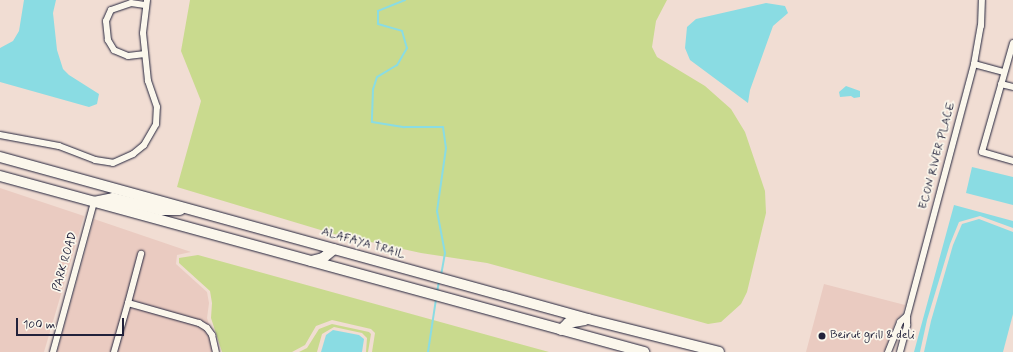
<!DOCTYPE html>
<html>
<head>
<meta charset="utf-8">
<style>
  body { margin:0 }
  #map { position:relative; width:1013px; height:352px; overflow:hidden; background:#f1ddd3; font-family:Mynerve,sans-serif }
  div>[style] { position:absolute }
  .built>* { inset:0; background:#eacbc1 }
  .green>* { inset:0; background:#c9da8e }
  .water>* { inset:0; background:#8adce3 }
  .stream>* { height:2px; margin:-1px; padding:0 1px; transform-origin:1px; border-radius:1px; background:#8adce3 }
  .roads { filter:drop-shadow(0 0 1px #22223b) drop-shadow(0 0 1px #22223b) }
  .street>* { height:6px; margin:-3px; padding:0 3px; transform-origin:3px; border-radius:3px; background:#fbf7ec }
  .primary>* { height:10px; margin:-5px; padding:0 5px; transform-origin:5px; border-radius:5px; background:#fbf7ec }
  .dots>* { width:11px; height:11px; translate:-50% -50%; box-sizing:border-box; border:2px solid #fbf7ec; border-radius:50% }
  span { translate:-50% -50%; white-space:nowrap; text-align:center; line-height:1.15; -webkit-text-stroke:3.5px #fbf7ec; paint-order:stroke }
  .street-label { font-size:12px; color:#22223b }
  .poi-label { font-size:12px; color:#22223b }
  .left { translate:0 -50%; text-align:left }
  .scale { position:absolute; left:16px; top:318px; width:108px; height:18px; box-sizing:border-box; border:2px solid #22223b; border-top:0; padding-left:5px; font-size:12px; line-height:14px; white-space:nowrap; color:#22223b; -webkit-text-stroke:3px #fbf7ec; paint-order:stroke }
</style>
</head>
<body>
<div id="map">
  <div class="built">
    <i style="clip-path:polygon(0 188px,84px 216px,44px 352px,0 352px)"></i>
    <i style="clip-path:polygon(94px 219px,191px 252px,177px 255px,176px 264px,207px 292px,209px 303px,207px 318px,218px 352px,57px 352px)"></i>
    <i style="clip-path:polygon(824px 284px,905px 305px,902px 314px,896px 320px,884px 352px,806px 352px)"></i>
  </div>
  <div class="green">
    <i style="clip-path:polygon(190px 0,667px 0,656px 21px,652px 47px,657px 57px,705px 86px,731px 109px,745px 132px,765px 191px,766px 213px,747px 292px,741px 304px,721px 322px,708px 324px,487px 263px,421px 253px,334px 234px,177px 187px,201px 101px,181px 51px)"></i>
    <i style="clip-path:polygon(198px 255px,549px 352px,372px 352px,375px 333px,371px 329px,332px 320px,316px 326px,305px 345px,292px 352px,222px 352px,211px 318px,212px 303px,210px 291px,179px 263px,179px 258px)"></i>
    <i style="clip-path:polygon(332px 324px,369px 332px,371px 334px,368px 352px,366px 352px,367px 338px,362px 333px,334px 327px,322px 334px,317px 352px,299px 352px,307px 348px,319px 329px)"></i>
  </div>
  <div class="water">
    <i style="clip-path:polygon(24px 0,56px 0,53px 13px,57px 50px,63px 69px,69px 75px,99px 94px,97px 104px,89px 107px,0 82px,0 48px,13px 41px,19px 31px)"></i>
    <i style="clip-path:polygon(766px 3px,785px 6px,788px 13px,773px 26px,750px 90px,748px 103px,690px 60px,685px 48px,687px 27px,696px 19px)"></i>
    <i style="clip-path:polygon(846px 86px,860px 91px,860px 97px,854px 98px,851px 96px,840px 97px,839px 92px)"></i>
    <i style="clip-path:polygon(972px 167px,1013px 177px,1013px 205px,966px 193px)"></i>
    <i style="clip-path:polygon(954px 205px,1013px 221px,1013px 228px,980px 216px,959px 222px,950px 244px,927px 320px,920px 352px,914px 352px)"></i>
    <i style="clip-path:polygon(979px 219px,1013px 232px,1013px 314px,1003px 352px,924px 352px,931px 321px,953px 245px,962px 224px)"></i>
    <i style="clip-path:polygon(333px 330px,359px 335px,364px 339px,362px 352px,321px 352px,326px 335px)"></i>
  </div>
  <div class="stream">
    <i style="left:405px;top:0;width:29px;rotate:158deg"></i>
    <i style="left:378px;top:11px;width:13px;rotate:90deg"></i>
    <i style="left:378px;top:24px;width:25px;rotate:16deg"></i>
    <i style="left:402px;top:31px;width:18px;rotate:74deg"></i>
    <i style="left:407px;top:48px;width:20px;rotate:120deg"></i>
    <i style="left:397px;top:65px;width:23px;rotate:149deg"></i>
    <i style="left:377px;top:77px;width:13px;rotate:108deg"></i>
    <i style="left:373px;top:89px;width:33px;rotate:92deg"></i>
    <i style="left:372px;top:122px;width:33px;rotate:9deg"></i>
    <i style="left:405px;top:127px;width:38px"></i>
    <i style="left:443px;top:127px;width:21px;rotate:82deg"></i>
    <i style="left:446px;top:148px;width:64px;rotate:98.1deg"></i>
    <i style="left:437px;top:211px;width:43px;rotate:79.2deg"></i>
    <i style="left:445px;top:253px;width:22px;rotate:100deg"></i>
    <i style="left:437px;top:293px;width:12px;rotate:-81deg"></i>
    <i style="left:428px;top:352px;width:54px;rotate:-81.4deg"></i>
  </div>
  <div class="roads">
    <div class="street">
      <i style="left:1013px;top:43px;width:113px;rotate:105.9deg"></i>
      <i style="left:982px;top:152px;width:32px;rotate:16deg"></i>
      <i style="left:145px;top:54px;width:17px;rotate:173deg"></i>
      <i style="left:128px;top:56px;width:15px;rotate:-157deg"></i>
      <i style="left:114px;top:50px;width:12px;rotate:-121deg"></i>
      <i style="left:108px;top:40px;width:19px;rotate:-96deg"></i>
      <i style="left:106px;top:21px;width:12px;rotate:-66deg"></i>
      <i style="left:111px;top:10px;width:21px;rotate:-19deg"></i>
      <i style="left:131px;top:3px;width:14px;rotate:8deg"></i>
      <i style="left:974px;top:64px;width:31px;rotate:15deg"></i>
      <i style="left:1001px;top:84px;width:12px;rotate:14deg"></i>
      <i style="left:0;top:135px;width:60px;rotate:10.6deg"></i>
      <i style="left:59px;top:146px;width:39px;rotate:21deg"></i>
      <i style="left:95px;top:160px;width:18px;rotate:9deg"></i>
      <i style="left:113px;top:163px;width:22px;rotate:-24deg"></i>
      <i style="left:133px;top:154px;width:14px;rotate:-39deg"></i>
      <i style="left:144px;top:145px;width:24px;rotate:-60deg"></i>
      <i style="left:156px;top:124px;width:17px;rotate:-87deg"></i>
      <i style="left:157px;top:107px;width:28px;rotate:-109deg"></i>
      <i style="left:148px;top:81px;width:48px;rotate:-95.9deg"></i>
      <i style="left:143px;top:33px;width:33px;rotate:-83deg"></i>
      <i style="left:128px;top:303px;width:51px;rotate:-75.1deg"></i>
      <i style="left:53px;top:352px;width:156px;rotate:-74.7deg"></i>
      <i style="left:114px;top:352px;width:51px;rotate:-74.1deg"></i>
      <i style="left:128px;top:303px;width:74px;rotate:15.7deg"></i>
      <i style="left:199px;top:323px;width:9px;rotate:32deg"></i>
      <i style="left:207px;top:328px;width:9px;rotate:54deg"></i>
      <i style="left:212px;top:335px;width:17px;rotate:77deg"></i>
      <i style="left:888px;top:352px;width:32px;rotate:-68deg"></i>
      <i style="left:900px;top:322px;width:9px;rotate:-41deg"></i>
      <i style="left:900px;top:352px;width:28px;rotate:-75deg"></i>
      <i style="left:907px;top:325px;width:9px;rotate:-90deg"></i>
      <i style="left:907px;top:316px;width:261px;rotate:-75.1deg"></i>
      <i style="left:974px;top:64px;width:39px;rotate:-80deg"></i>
      <i style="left:981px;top:26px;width:26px;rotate:-88deg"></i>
    </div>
    <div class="primary">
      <i style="left:0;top:157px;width:610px;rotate:15.4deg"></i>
      <i style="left:588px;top:319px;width:135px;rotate:14.1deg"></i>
      <i style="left:0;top:176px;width:668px;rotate:15.29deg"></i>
      <i style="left:94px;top:202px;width:19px;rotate:-12deg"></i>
      <i style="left:113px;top:198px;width:49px;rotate:14.3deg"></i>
      <i style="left:160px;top:210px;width:20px"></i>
      <i style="left:311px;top:261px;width:12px;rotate:-14deg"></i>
      <i style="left:323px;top:258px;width:14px;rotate:-39deg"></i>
      <i style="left:561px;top:330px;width:10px;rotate:-45deg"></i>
      <i style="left:568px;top:323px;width:17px;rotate:-10deg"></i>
    </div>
  </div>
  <div class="dots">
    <i style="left:822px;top:336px;background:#22223b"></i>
  </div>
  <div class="street-label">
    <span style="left:938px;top:156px;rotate:-75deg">ECON RIVER PLACE</span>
    <span style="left:363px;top:244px;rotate:16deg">ALAFAYA TRAIL</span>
    <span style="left:66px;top:262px;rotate:-74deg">PARK ROAD</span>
  </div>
  <div class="poi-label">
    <span class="left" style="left:830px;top:336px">Beirut grill &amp; deli</span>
  </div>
  <div class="scale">100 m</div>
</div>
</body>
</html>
